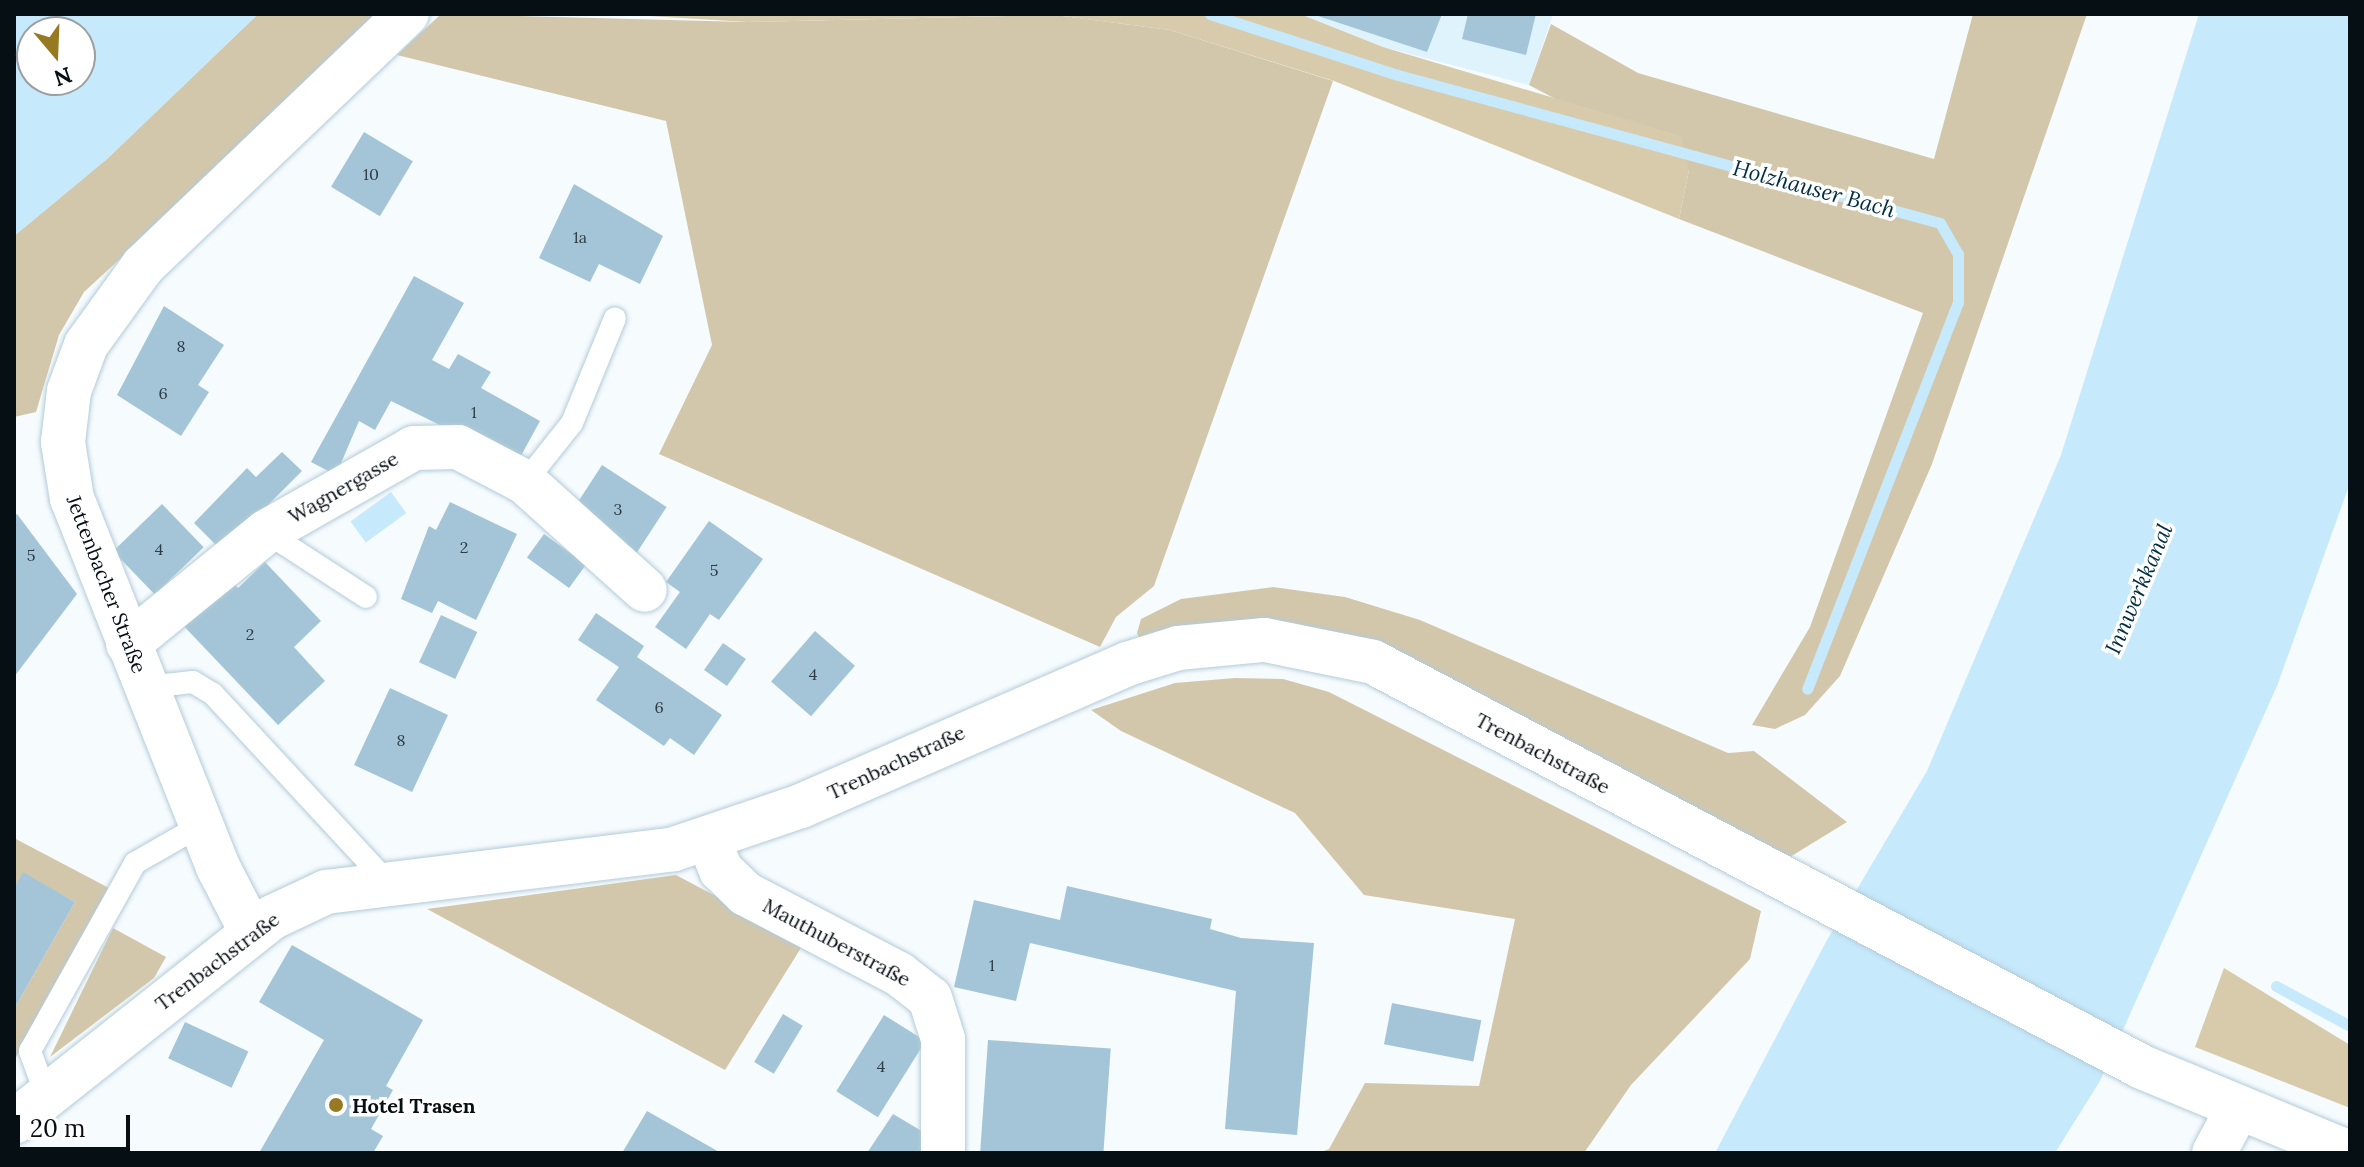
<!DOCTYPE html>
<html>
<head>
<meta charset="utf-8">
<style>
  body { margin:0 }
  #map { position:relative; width:2364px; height:1167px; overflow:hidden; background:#f6fbfe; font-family:Lora,serif }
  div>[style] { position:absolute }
  .built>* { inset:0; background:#dff3fd }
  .green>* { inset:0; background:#d3c7ab }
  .forest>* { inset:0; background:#d7cbac }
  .water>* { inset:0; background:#c6e9fb; transform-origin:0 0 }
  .stream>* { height:11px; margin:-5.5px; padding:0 5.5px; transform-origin:5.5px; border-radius:5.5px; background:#c6e9fb }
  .building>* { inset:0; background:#a4c5d7; transform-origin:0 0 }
  .roads { filter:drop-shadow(0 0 2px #b2cbd8) drop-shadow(0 0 2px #b2cbd8) }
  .lane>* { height:22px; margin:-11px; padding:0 11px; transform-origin:11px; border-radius:11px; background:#fff }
  .street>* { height:44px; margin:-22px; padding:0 22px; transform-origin:22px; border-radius:22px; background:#fff }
  .secondary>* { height:44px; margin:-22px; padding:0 22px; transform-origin:22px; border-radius:22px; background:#fff }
  .dots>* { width:22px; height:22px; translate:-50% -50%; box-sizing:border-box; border:4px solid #fff; border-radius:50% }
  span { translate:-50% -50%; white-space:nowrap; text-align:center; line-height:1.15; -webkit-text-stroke:7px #fff; paint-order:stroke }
  .number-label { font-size:16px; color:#2e3c44 }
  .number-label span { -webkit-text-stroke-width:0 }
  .street-label { font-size:20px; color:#060f13 }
  .poi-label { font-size:20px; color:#060f13; font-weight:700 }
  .left { translate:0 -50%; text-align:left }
  .water-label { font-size:22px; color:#002e41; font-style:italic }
  .frame { position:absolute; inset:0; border:16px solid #060f13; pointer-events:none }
  .north { position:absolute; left:16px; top:16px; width:80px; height:80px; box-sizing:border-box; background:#fff; border:2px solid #9b9fa1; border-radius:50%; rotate:161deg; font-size:22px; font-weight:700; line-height:32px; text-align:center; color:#060f13 }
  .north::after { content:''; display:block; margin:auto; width:28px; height:36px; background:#977921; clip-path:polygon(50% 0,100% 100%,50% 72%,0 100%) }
  .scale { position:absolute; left:16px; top:1115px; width:114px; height:36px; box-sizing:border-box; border:4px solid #060f13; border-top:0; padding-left:10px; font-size:24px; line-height:28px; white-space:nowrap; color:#060f13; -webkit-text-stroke:6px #fff; paint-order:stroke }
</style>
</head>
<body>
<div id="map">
  <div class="built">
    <i style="clip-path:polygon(1300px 14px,1553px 14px,1529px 85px,1383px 47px)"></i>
  </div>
  <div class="green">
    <i style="clip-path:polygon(258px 14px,387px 14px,84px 292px,59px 335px,36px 412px,14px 417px,14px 236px,108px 158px)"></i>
    <i style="clip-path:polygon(441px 14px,747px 22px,1055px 15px,1170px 30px,1333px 81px,1154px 586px,1116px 617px,1100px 647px,659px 454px,712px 345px,666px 121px,397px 55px)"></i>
    <i style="clip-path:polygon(1973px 14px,2087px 14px,1932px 464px,1840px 676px,1805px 715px,1775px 729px,1752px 725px,1810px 627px,1923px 313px,1679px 219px,1689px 170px,1529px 85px,1551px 24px,1638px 73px,1934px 159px)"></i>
    <i style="clip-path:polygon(1273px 587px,1345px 597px,1420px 620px,1728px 753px,1754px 751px,1847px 822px,1785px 860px,1363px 640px,1262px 621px,1140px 641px,1137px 633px,1141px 619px,1181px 599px)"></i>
    <i style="clip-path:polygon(1235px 678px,1283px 679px,1329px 692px,1761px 911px,1750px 959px,1631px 1085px,1584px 1153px,1319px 1153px,1329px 1149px,1365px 1083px,1479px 1086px,1515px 919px,1364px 895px,1295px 813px,1121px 731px,1091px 710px,1175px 683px)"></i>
    <i style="clip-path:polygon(14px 838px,109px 888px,14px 1061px,14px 1009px,75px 902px,23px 873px,14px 888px)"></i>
    <i style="clip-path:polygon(676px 875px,804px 943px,725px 1070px,427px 909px)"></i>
    <i style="clip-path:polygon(113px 928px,166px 957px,154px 978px,50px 1057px)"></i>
  </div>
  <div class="forest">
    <i style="clip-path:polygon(616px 14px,1300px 14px,1383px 47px,1681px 136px,1689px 170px,1679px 219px,1334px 81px,1170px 30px,1055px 15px,747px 22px)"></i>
    <i style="clip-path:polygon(2224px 968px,2350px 1045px,2350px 1108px,2195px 1047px)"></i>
  </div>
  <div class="water">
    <i style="clip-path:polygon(evenodd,14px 14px,258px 14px,108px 158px,14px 236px,14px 14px,32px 32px,80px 32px,80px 80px,32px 80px,32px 32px)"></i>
    <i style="clip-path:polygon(2199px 14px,2350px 14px,2350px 483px,2277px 686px,2100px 1081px,2055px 1153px,1715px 1153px,1827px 940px,1927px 771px,2061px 455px)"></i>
    <i style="left:391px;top:492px;width:26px;height:50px;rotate:54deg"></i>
  </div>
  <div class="stream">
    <i style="left:1210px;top:14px;width:198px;rotate:18deg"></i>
    <i style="left:1398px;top:75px;width:562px;rotate:15.27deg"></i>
    <i style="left:1940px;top:223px;width:36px;rotate:60deg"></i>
    <i style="left:1958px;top:254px;width:48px;rotate:90deg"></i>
    <i style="left:1958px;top:302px;width:415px;rotate:111.3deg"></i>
    <i style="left:2276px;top:986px;width:84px;rotate:28.4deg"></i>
  </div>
  <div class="building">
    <i style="clip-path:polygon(1312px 14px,1442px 14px,1427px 52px)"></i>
    <i style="clip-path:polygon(1468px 14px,1536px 14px,1526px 55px,1462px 39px)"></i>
    <i style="left:364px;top:132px;width:57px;height:64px;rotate:31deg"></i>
    <i style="clip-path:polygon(574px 184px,663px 236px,640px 284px,599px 264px,590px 282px,539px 258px)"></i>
    <i style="clip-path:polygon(414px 276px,464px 303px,432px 360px,449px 369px,458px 354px,491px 372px,481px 388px,540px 421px,517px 463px,391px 401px,375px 430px,359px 421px,336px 475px,311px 462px)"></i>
    <i style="clip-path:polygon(164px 306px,224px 345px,198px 385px,209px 392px,181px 436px,117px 395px)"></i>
    <i style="clip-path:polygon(282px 452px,302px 471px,222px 551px,194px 523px,247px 468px,256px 477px)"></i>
    <i style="left:602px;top:465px;width:77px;height:55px;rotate:33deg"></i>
    <i style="clip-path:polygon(450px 502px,517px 534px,476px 620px,438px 601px,432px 613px,401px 599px,429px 526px,436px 530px)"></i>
    <i style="left:162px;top:504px;width:60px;height:68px;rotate:46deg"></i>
    <i style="clip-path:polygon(17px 514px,77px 594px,14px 677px,14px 516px)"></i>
    <i style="clip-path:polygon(709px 521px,763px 559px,719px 620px,710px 614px,686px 649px,655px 627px,680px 592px,666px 582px)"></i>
    <i style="left:544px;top:534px;width:52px;height:29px;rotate:36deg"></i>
    <i style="clip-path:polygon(265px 562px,321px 621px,294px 647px,325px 681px,278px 725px,179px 621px,227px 576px,238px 588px)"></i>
    <i style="clip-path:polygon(596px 613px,644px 646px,637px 657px,722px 715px,694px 755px,670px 738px,664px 746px,596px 700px,619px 667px,578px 640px)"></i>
    <i style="left:441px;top:615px;width:40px;height:52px;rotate:25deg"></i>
    <i style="left:815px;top:631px;width:53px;height:67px;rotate:41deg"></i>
    <i style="left:723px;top:643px;width:28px;height:33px;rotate:35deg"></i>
    <i style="left:390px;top:688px;width:64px;height:85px;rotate:25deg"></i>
    <i style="clip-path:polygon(23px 872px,75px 902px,14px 1009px,14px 888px)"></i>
    <i style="clip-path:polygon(1067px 886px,1212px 919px,1210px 929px,1241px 938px,1314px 943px,1297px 1135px,1225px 1129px,1236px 991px,1030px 943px,1016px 1001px,954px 987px,974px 900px,1060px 920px)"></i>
    <i style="clip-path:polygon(292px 945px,423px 1020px,386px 1086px,393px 1090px,371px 1129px,383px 1136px,373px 1153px,259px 1153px,324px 1040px,259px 1002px)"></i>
    <i style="left:1392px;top:1003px;width:91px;height:42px;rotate:11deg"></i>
    <i style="left:783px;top:1014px;width:23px;height:56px;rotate:31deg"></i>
    <i style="left:884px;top:1015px;width:49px;height:90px;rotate:32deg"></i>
    <i style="left:185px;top:1022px;width:70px;height:40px;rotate:25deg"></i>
    <i style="left:988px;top:1040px;width:123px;height:113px;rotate:4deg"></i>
    <i style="clip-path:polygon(647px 1111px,721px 1153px,622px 1153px)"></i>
    <i style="clip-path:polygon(893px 1114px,925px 1133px,921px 1153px,867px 1153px)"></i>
  </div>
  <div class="roads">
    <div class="lane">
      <i style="left:525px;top:482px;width:75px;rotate:-51.5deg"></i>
      <i style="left:572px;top:423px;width:113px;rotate:-67.7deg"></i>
      <i style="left:266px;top:532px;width:119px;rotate:33deg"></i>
      <i style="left:147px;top:687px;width:46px;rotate:-6.2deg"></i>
      <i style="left:193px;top:682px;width:23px;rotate:31deg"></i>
      <i style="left:213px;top:694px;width:253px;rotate:47.2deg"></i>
      <i style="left:46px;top:1095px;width:47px;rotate:-110deg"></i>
      <i style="left:30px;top:1051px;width:215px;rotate:-60.8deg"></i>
      <i style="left:135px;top:863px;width:78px;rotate:-29.8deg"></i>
    </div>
    <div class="street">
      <i style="left:128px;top:644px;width:178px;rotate:-39.1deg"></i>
      <i style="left:266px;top:532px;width:170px;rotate:-29.6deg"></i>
      <i style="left:414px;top:448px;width:44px;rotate:-1.3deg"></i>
      <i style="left:458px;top:447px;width:76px;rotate:27.6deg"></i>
      <i style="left:525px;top:482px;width:161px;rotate:42deg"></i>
      <i style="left:708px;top:838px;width:35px;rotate:68deg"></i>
      <i style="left:721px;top:870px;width:35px;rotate:44deg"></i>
      <i style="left:746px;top:894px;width:173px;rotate:27.6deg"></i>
      <i style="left:899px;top:974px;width:39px;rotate:38deg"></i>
      <i style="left:930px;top:998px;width:43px;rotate:72.4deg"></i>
      <i style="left:943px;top:1039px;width:114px;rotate:90deg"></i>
      <i style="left:2214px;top:1153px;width:51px;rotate:-61.9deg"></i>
    </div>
    <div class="secondary">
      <i style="left:252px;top:933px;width:74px;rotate:-117.3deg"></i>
      <i style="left:218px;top:867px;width:396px;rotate:-111.6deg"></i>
      <i style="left:72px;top:499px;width:58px;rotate:-99deg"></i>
      <i style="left:63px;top:442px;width:51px;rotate:-83.3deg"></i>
      <i style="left:69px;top:391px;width:49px;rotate:-69.7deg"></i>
      <i style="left:86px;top:345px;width:97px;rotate:-54.2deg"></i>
      <i style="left:143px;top:266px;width:365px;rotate:-43.7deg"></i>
      <i style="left:14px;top:1122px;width:330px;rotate:-38.4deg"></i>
      <i style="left:273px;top:917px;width:59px;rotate:-25.3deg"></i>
      <i style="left:326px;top:892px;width:351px;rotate:-7deg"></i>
      <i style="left:674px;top:849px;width:134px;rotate:-18.7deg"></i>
      <i style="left:801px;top:806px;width:356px;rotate:-23.5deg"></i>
      <i style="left:1127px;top:664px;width:53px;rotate:-17.4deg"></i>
      <i style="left:1178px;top:648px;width:87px;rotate:-5.3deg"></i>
      <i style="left:1265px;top:640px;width:110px;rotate:11.5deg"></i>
      <i style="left:1373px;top:662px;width:869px;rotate:27.77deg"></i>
      <i style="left:2142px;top:1067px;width:225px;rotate:22.5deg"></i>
    </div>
  </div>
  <div class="dots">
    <i style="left:336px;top:1105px;background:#977921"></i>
  </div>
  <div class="number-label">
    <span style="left:371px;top:174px">10</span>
    <span style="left:580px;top:237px">1a</span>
    <span style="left:181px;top:346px">8</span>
    <span style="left:163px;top:393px">6</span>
    <span style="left:474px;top:412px">1</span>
    <span style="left:618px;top:509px">3</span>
    <span style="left:464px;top:547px">2</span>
    <span style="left:159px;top:549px">4</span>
    <span style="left:31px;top:555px">5</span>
    <span style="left:714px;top:570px">5</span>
    <span style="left:250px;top:634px">2</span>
    <span style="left:813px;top:674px">4</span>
    <span style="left:659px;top:707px">6</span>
    <span style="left:401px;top:740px">8</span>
    <span style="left:992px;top:965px">1</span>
    <span style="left:881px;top:1066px">4</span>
  </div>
  <div class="street-label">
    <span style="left:343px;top:487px;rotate:-30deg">Wagnergasse</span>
    <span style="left:107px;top:584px;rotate:69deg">Jettenbacher Straße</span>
    <span style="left:1543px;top:753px;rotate:28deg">Trenbachstraße</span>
    <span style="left:896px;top:762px;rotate:-25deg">Trenbachstraße</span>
    <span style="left:837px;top:942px;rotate:28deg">Mauthuberstraße</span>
    <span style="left:217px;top:961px;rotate:-37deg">Trenbachstraße</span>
  </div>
  <div class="poi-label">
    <span class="left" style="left:352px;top:1105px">Hotel Trasen</span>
  </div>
  <div class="water-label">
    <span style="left:1814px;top:189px;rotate:15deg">Holzhauser Bach</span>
    <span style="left:2139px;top:589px;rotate:-67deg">Innwerkkanal</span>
  </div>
  <div class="frame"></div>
  <div class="north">N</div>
  <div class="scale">20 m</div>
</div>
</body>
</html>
